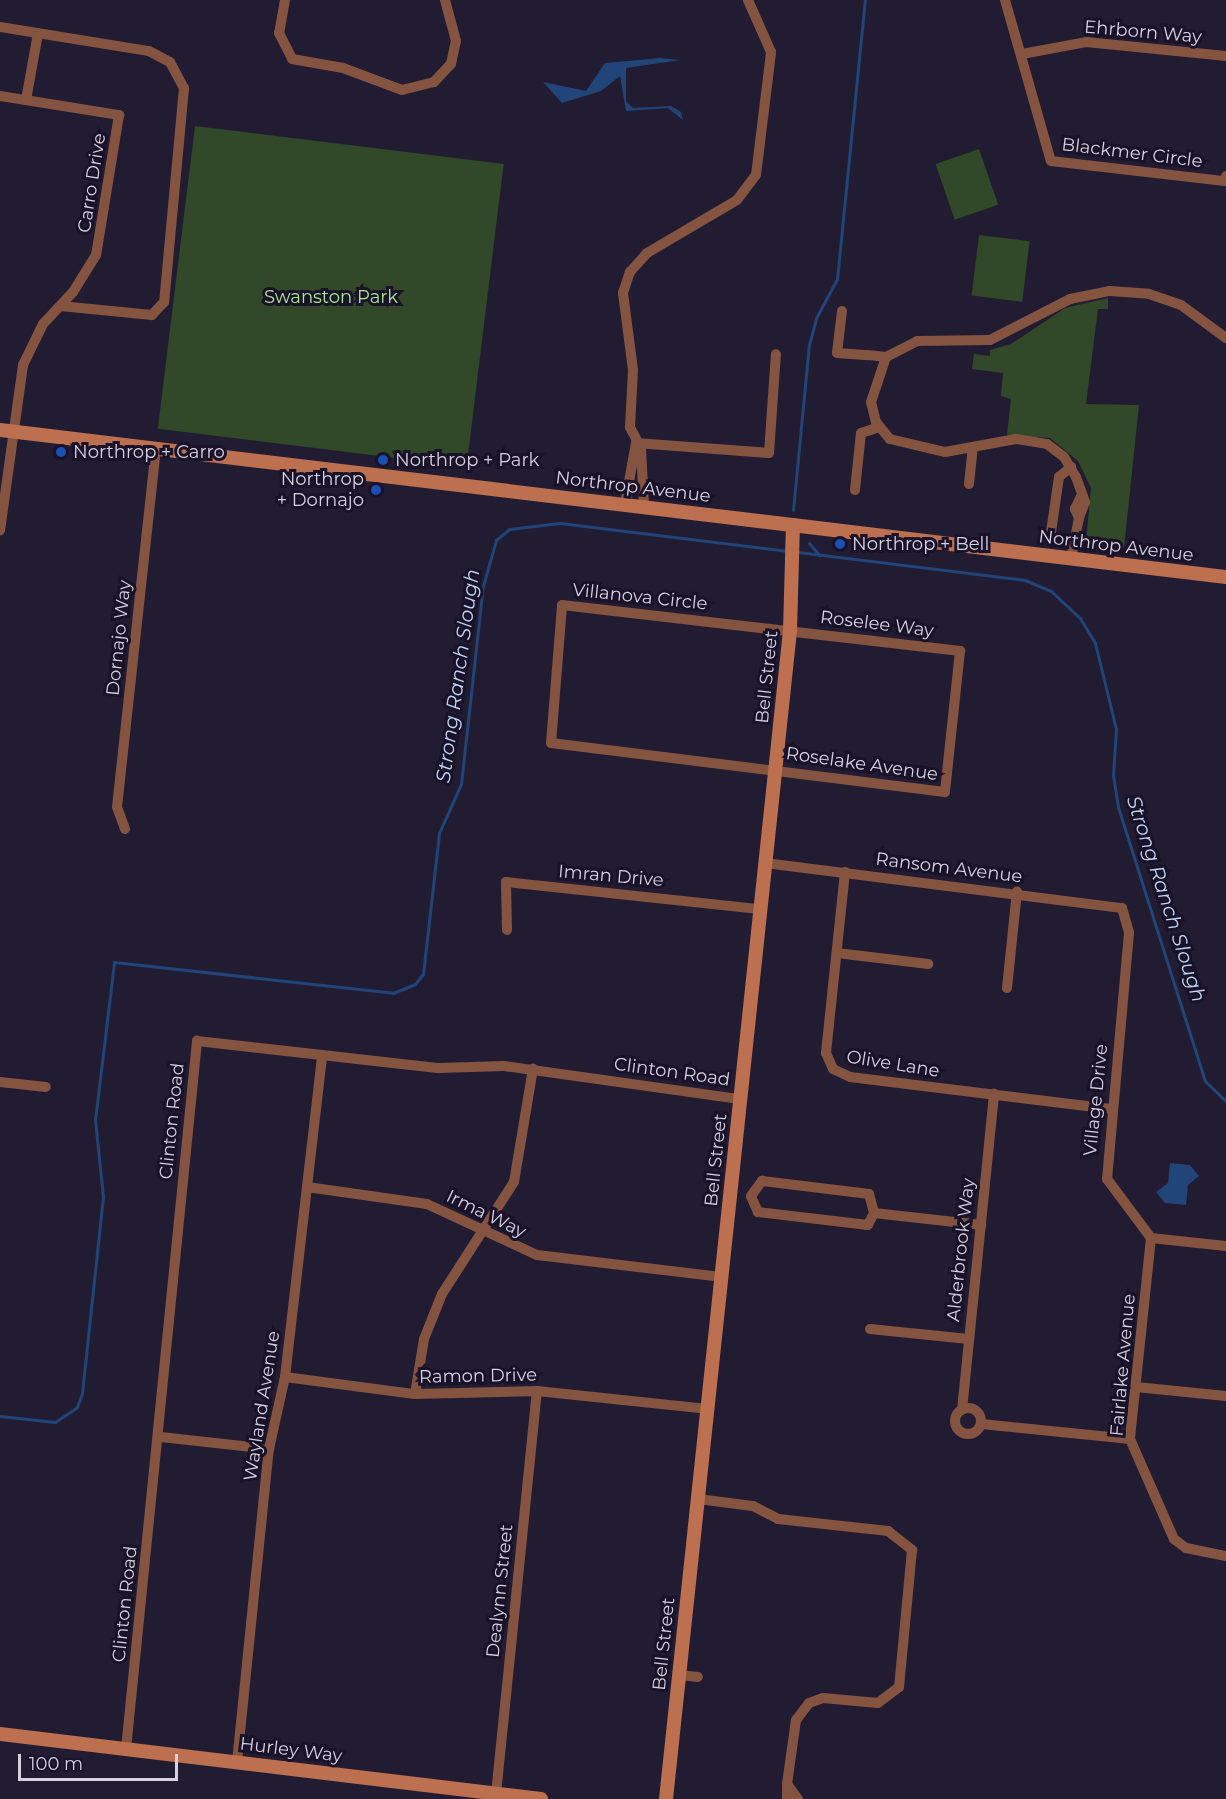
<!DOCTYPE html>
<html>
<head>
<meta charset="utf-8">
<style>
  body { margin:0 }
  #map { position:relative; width:1226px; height:1799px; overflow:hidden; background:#221c32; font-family:Montserrat,sans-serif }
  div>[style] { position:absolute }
  .green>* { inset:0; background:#314928; transform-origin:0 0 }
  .water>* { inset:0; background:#214479 }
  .stream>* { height:3px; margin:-1.5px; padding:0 1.5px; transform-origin:1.5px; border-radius:1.5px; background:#214479 }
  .street>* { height:10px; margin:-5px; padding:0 5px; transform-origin:5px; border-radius:5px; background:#845440 }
  .street>.ring { margin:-5px; padding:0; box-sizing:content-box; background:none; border:10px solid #845440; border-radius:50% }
  .secondary>* { height:14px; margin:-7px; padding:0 7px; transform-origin:7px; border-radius:7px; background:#bd704f }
  .dots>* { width:16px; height:16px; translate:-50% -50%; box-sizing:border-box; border:3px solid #191228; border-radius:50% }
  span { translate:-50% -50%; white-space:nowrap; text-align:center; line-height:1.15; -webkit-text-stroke:6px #191228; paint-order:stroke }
  .street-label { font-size:18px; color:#d4d1e1 }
  .park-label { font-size:18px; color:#a7e590 }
  .poi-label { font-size:18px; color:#d4d1e1 }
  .left { translate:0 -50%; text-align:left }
  .right { translate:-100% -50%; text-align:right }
  .water-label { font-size:20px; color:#bfd5f6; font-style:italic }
  .scale { position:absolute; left:18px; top:1754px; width:160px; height:27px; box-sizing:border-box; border:3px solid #d4d1e1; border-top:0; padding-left:8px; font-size:18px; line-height:21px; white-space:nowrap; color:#d4d1e1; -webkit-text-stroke:4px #191228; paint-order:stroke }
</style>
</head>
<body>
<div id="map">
  <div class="green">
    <i style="left:195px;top:126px;width:311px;height:305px;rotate:7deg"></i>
    <i style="left:979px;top:149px;width:59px;height:46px;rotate:71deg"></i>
    <i style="left:979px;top:235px;width:51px;height:61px;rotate:7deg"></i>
    <i style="clip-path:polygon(1108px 298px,1108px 309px,1098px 309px,1086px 404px,1139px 405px,1124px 548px,1086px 543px,1091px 488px,1078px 461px,1050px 438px,1007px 435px,1011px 399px,1001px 396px,1003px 373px,972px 369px,974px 354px,990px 356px,990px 350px,1011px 344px,1065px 308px)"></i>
  </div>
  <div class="water">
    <i style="clip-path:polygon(660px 58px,680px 60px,626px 68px,626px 101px,633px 108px,671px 106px,681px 112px,683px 120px,668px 108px,626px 111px,620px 76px,601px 91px,562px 103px,543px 82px,586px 91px,605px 63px)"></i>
    <i style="clip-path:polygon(1170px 1163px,1190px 1165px,1199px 1176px,1188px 1185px,1186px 1205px,1165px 1203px,1156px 1192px,1168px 1183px)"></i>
  </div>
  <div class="stream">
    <i style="left:793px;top:510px;width:166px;rotate:-84.5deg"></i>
    <i style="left:809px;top:345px;width:28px;rotate:-75deg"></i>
    <i style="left:816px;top:318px;width:44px;rotate:-61.7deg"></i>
    <i style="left:837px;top:279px;width:280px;rotate:-84.3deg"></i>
    <i style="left:809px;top:543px;width:16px;rotate:50deg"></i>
    <i style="left:798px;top:552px;width:229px;rotate:7deg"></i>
    <i style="left:1025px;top:580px;width:28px;rotate:23deg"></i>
    <i style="left:1051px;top:591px;width:40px;rotate:43deg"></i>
    <i style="left:1080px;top:618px;width:29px;rotate:59deg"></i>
    <i style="left:1095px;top:643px;width:89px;rotate:76.3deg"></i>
    <i style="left:1116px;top:729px;width:46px;rotate:93.7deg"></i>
    <i style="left:1113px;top:775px;width:32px;rotate:81deg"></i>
    <i style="left:1118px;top:807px;width:287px;rotate:72.4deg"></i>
    <i style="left:1205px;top:1081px;width:29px;rotate:44deg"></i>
    <i style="left:0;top:1416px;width:55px;rotate:6.2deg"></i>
    <i style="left:55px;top:1422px;width:27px;rotate:-34deg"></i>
    <i style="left:77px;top:1407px;width:15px;rotate:-70deg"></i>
    <i style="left:82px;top:1393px;width:197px;rotate:-83.9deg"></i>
    <i style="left:103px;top:1197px;width:77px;rotate:-95.9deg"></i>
    <i style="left:95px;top:1120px;width:159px;rotate:-83.1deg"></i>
    <i style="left:114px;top:962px;width:281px;rotate:6.3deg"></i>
    <i style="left:393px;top:993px;width:24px;rotate:-22deg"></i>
    <i style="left:415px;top:984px;width:13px;rotate:-51deg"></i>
    <i style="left:423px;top:974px;width:142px;rotate:-83.5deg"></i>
    <i style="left:439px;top:833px;width:54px;rotate:-65.8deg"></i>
    <i style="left:461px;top:784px;width:199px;rotate:-83.7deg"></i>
    <i style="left:483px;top:586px;width:48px;rotate:-74.2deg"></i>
    <i style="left:496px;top:540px;width:17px;rotate:-40deg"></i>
    <i style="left:509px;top:529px;width:51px;rotate:-6.7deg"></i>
    <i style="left:560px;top:523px;width:230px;rotate:7deg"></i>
  </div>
  <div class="street">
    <i style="left:285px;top:0;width:34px;rotate:100deg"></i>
    <i style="left:279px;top:33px;width:29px;rotate:63deg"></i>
    <i style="left:292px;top:59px;width:52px;rotate:10deg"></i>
    <i style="left:343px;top:68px;width:63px;rotate:20.4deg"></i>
    <i style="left:402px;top:90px;width:33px;rotate:-14deg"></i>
    <i style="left:434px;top:82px;width:25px;rotate:-47deg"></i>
    <i style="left:451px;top:64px;width:24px;rotate:-78deg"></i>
    <i style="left:456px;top:41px;width:42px;rotate:-105deg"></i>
    <i style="left:1005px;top:0;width:167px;rotate:74.1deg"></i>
    <i style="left:1051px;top:161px;width:175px;rotate:6.6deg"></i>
    <i style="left:1225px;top:181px;width:5px;rotate:-79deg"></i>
    <i style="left:0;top:27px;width:151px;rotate:9.2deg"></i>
    <i style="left:149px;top:51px;width:24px;rotate:28deg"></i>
    <i style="left:170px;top:62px;width:30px;rotate:62deg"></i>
    <i style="left:184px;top:88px;width:215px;rotate:95.3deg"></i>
    <i style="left:164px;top:302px;width:18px;rotate:133deg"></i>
    <i style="left:152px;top:315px;width:92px;rotate:-174.4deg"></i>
    <i style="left:1022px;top:54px;width:65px;rotate:-10.6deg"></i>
    <i style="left:1086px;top:42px;width:141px;rotate:5.7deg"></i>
    <i style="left:0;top:96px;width:121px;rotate:9.1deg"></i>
    <i style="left:119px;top:115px;width:142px;rotate:99.3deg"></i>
    <i style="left:96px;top:255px;width:44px;rotate:121.9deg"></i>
    <i style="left:73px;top:292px;width:44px;rotate:133.2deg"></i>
    <i style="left:43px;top:324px;width:46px;rotate:116deg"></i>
    <i style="left:23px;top:365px;width:167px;rotate:97.9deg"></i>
    <i style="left:26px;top:100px;width:68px;rotate:-79.8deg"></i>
    <i style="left:842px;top:311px;width:42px;rotate:96.8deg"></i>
    <i style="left:837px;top:353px;width:31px;rotate:4deg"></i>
    <i style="left:868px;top:355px;width:18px;rotate:6deg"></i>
    <i style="left:886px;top:357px;width:35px;rotate:-27deg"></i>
    <i style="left:917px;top:341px;width:73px;rotate:-0.8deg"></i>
    <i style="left:990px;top:340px;width:90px;rotate:-27.1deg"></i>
    <i style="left:1070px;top:299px;width:41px;rotate:-11.3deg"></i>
    <i style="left:1110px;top:291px;width:39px;rotate:4deg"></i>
    <i style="left:1149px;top:294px;width:34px;rotate:19deg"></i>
    <i style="left:1181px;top:305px;width:56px;rotate:36.3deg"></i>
    <i style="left:886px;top:357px;width:47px;rotate:108.4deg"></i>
    <i style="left:871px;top:402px;width:21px;rotate:76deg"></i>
    <i style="left:876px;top:422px;width:22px;rotate:51deg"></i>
    <i style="left:890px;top:439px;width:57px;rotate:13.3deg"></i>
    <i style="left:945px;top:452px;width:72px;rotate:-10.4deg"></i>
    <i style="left:1016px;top:439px;width:31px;rotate:9deg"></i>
    <i style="left:1047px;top:444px;width:21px;rotate:37deg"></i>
    <i style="left:1064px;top:457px;width:23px;rotate:59deg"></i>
    <i style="left:1076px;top:477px;width:27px;rotate:70deg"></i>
    <i style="left:1085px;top:502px;width:17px;rotate:111deg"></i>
    <i style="left:636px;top:443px;width:133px;rotate:4.3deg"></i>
    <i style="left:769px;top:453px;width:99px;rotate:-86deg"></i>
    <i style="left:969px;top:484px;width:36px;rotate:-84deg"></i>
    <i style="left:855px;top:490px;width:57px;rotate:-84deg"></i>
    <i style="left:861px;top:433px;width:19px;rotate:-18deg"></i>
    <i style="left:625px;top:504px;width:62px;rotate:-79.8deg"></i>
    <i style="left:644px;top:506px;width:58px;rotate:-93deg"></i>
    <i style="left:641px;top:448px;width:24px;rotate:-118deg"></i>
    <i style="left:630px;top:427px;width:57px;rotate:-87deg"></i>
    <i style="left:633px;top:370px;width:78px;rotate:-97.4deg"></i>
    <i style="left:623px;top:293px;width:22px;rotate:-72deg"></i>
    <i style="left:630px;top:272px;width:25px;rotate:-48deg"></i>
    <i style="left:647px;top:253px;width:104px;rotate:-30.5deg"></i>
    <i style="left:737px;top:200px;width:31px;rotate:-53deg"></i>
    <i style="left:756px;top:175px;width:124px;rotate:-83deg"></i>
    <i style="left:771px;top:52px;width:57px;rotate:-113.9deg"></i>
    <i style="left:1051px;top:532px;width:56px;rotate:-81.7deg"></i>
    <i style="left:1059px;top:477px;width:16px;rotate:-40deg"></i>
    <i style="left:1071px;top:559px;width:42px;rotate:-79deg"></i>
    <i style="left:1079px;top:518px;width:10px;rotate:-114deg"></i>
    <i style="left:1075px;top:509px;width:14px;rotate:-65deg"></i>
    <i style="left:562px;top:605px;width:401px;rotate:6.6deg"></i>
    <i style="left:960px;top:651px;width:142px;rotate:96.1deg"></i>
    <i style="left:945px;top:792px;width:397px;rotate:-172.9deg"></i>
    <i style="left:551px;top:743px;width:138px;rotate:-85.4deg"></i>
    <i style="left:125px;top:829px;width:23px;rotate:-110deg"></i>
    <i style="left:117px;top:807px;width:360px;rotate:-83.8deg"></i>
    <i style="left:765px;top:863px;width:360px;rotate:7.2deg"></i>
    <i style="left:1122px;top:908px;width:26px;rotate:74deg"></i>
    <i style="left:1129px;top:933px;width:247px;rotate:95.1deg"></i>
    <i style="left:1107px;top:1179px;width:74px;rotate:53.3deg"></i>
    <i style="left:1151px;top:1238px;width:75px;rotate:6.1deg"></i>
    <i style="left:845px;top:872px;width:182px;rotate:96deg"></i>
    <i style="left:826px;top:1053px;width:17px;rotate:66deg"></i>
    <i style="left:833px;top:1069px;width:19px;rotate:25deg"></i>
    <i style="left:850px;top:1077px;width:263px;rotate:7deg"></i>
    <i style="left:507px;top:930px;width:48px;rotate:-91.2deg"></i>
    <i style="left:506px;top:882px;width:255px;rotate:6.1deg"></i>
    <i style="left:837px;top:953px;width:92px;rotate:6.9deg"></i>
    <i style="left:1007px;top:988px;width:97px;rotate:-84.1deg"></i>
    <i style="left:0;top:1082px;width:46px;rotate:6.2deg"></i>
    <i style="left:762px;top:1181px;width:108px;rotate:6.9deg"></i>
    <i style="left:869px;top:1194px;width:20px;rotate:75deg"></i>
    <i style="left:874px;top:1213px;width:13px;rotate:117deg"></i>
    <i style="left:868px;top:1225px;width:111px;rotate:-173.3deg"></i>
    <i style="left:758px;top:1212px;width:17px;rotate:-114deg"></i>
    <i style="left:751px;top:1196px;width:19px;rotate:-54deg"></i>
    <i style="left:307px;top:1187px;width:121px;rotate:8.1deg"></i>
    <i style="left:427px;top:1204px;width:121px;rotate:24.9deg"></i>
    <i style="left:537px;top:1255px;width:185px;rotate:6.8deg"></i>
    <i style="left:874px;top:1213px;width:108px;rotate:6.4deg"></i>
    <i style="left:1151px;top:1238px;width:202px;rotate:96deg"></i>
    <i style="left:1130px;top:1439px;width:109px;rotate:66.3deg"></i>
    <i style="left:1174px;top:1539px;width:15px;rotate:37deg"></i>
    <i style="left:1186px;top:1548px;width:41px;rotate:11.3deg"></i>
    <i style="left:870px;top:1329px;width:99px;rotate:5.8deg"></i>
    <i style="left:285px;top:1377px;width:131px;rotate:7.5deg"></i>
    <i style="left:415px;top:1394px;width:122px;rotate:-1.4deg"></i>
    <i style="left:537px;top:1391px;width:171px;rotate:6deg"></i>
    <i style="left:1136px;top:1387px;width:90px;rotate:5.7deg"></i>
    <i style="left:415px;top:1394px;width:56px;rotate:-80.7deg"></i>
    <i style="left:424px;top:1339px;width:48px;rotate:-68.2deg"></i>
    <i style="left:442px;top:1294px;width:133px;rotate:-57.3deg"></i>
    <i style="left:514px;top:1182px;width:115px;rotate:-80.5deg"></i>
    <i class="ring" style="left:955px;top:1408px;width:16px;height:16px"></i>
    <i style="left:962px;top:1410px;width:318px;rotate:-84.2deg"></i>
    <i style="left:982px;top:1424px;width:149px;rotate:5.8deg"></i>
    <i style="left:161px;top:1437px;width:109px;rotate:6.3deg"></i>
    <i style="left:698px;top:1499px;width:55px;rotate:7.3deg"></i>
    <i style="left:753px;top:1506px;width:28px;rotate:27deg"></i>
    <i style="left:778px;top:1519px;width:111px;rotate:6.2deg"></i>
    <i style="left:888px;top:1531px;width:31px;rotate:38deg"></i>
    <i style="left:912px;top:1550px;width:138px;rotate:95.4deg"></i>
    <i style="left:899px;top:1687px;width:26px;rotate:143deg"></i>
    <i style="left:878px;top:1703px;width:55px;rotate:-174.8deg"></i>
    <i style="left:823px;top:1698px;width:15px;rotate:160deg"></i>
    <i style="left:809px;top:1703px;width:21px;rotate:127deg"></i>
    <i style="left:796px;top:1720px;width:65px;rotate:98deg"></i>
    <i style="left:679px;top:1675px;width:19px;rotate:6deg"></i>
    <i style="left:126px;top:1749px;width:712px;rotate:-84.27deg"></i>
    <i style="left:197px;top:1041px;width:244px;rotate:6.4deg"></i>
    <i style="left:439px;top:1068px;width:65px;rotate:-1.8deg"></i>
    <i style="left:504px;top:1066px;width:238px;rotate:8deg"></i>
    <i style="left:237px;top:1762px;width:315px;rotate:-84.2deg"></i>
    <i style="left:269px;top:1449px;width:74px;rotate:-77.5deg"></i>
    <i style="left:285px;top:1377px;width:324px;rotate:-83.4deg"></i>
    <i style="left:496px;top:1794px;width:405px;rotate:-84.2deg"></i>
    <i style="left:787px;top:1799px;width:15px;rotate:-90deg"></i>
    <i style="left:787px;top:1784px;width:19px;rotate:54deg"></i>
  </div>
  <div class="secondary">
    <i style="left:0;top:430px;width:1235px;rotate:6.84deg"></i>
    <i style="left:0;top:1734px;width:545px;rotate:6.85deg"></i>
    <i style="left:666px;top:1799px;width:1175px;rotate:-83.94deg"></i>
    <i style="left:790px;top:631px;width:106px;rotate:-88.4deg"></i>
  </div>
  <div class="dots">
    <i style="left:61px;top:452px;background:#1a4fb4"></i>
    <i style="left:383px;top:460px;background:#1a4fb4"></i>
    <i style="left:376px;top:490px;background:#1a4fb4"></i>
    <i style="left:840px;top:544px;background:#1a4fb4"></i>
  </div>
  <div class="street-label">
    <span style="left:1143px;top:32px;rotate:5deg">Ehrborn Way</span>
    <span style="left:1132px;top:153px;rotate:7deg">Blackmer Circle</span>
    <span style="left:92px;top:183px;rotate:-81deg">Carro Drive</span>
    <span style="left:633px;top:487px;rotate:7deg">Northrop Avenue</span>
    <span style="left:1116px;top:546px;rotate:7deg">Northrop Avenue</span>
    <span style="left:640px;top:597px;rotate:6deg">Villanova Circle</span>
    <span style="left:877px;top:624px;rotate:7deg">Roselee Way</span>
    <span style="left:119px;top:638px;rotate:-84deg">Dornajo Way</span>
    <span style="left:767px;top:677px;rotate:-84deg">Bell Street</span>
    <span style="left:862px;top:764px;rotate:8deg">Roselake Avenue</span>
    <span style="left:949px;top:868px;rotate:7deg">Ransom Avenue</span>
    <span style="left:611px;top:876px;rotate:5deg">Imran Drive</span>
    <span style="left:893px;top:1064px;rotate:9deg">Olive Lane</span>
    <span style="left:672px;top:1072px;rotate:8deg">Clinton Road</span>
    <span style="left:1096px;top:1100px;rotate:-84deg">Village Drive</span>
    <span style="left:172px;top:1121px;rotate:-84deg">Clinton Road</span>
    <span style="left:716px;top:1160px;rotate:-84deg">Bell Street</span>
    <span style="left:486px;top:1214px;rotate:26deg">Irma Way</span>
    <span style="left:961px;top:1250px;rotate:-84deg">Alderbrook Way</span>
    <span style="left:1123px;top:1365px;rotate:-85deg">Fairlake Avenue</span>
    <span style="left:478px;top:1376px;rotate:-1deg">Ramon Drive</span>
    <span style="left:262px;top:1406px;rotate:-81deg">Wayland Avenue</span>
    <span style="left:500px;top:1591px;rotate:-84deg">Dealynn Street</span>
    <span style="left:125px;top:1604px;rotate:-84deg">Clinton Road</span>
    <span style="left:664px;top:1644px;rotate:-84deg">Bell Street</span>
    <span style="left:291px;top:1750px;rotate:7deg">Hurley Way</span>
  </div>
  <div class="park-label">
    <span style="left:331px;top:297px">Swanston Park</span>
  </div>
  <div class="poi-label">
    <span class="left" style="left:73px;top:452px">Northrop + Carro</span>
    <span class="left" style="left:395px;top:460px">Northrop + Park</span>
    <span class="right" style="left:364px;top:490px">Northrop<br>+ Dornajo</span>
    <span class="left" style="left:852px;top:544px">Northrop + Bell</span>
  </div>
  <div class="water-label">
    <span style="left:458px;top:676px;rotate:-82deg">Strong Ranch Slough</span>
    <span style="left:1166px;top:899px;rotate:72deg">Strong Ranch Slough</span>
  </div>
  <div class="scale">100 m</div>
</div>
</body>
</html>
